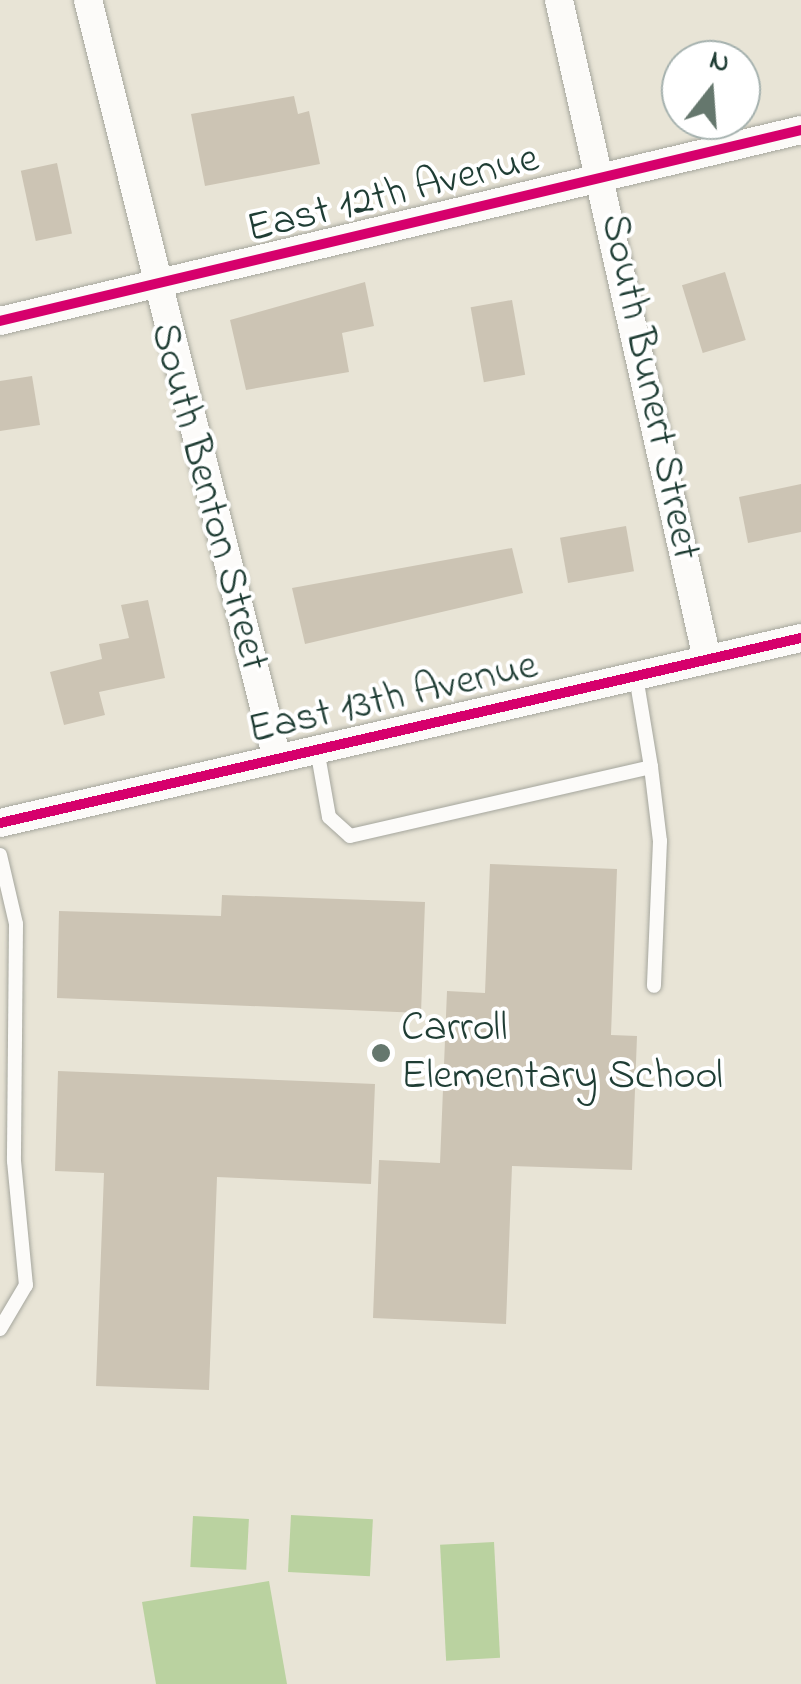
<!DOCTYPE html>
<html>
<head>
<meta charset="utf-8">
<style>
  body { margin:0 }
  #map { position:relative; width:801px; height:1684px; overflow:hidden; background:#e8e4d6; font-family:"Indie Flower",sans-serif }
  div>[style] { position:absolute }
  .green>* { inset:0; background:#bad2a0; transform-origin:0 0 }
  .building>* { inset:0; background:#ccc4b4; transform-origin:0 0 }
  .roads { filter:drop-shadow(0 0 2px #a5a69d) drop-shadow(0 0 2px #a5a69d) }
  .service>* { height:14px; margin:-7px; padding:0 7px; transform-origin:7px; border-radius:7px; background:#fcfbf9 }
  .minor>* { height:28px; margin:-14px; padding:0 14px; transform-origin:14px; border-radius:14px; background:#fcfbf9 }
  .cycleway>* { height:10px; margin:-5px; padding:0 5px; transform-origin:5px; border-radius:5px; background:#d6006c }
  .dots>* { width:28px; height:28px; translate:-50% -50%; box-sizing:border-box; border:5px solid #fff; border-radius:50% }
  span { translate:-50% -50%; white-space:nowrap; text-align:center; line-height:1.15; -webkit-text-stroke:8px #fff; paint-order:stroke }
  .street-label { font-size:42px; color:#1f3d34 }
  .poi-label { font-size:42px; color:#1f3d34 }
  .left { translate:0 -50%; text-align:left }
  .north { position:absolute; left:661px; top:40px; width:100px; height:100px; box-sizing:border-box; background:#fff; border:2px solid #a5b1ae; border-radius:50%; rotate:17deg; font-size:28px; font-weight:700; line-height:40px; text-align:center; color:#1f3d34 }
  .north::after { content:''; display:block; margin:auto; width:35px; height:45px; background:#65776d; clip-path:polygon(50% 0,100% 100%,50% 72%,0 100%) }
</style>
</head>
<body>
<div id="map">
  <div class="green">
    <i style="left:291px;top:1515px;width:82px;height:57px;rotate:3deg"></i>
    <i style="left:193px;top:1516px;width:56px;height:51px;rotate:3deg"></i>
    <i style="left:494px;top:1542px;width:116px;height:54px;rotate:87deg"></i>
    <i style="clip-path:polygon(269px 1581px,287px 1684px,156px 1684px,142px 1602px)"></i>
  </div>
  <div class="building">
    <i style="clip-path:polygon(294px 96px,298px 114px,309px 111px,320px 164px,205px 186px,191px 114px)"></i>
    <i style="left:57px;top:163px;width:72px;height:37px;rotate:78deg"></i>
    <i style="left:725px;top:272px;width:71px;height:45px;rotate:73deg"></i>
    <i style="clip-path:polygon(365px 282px,374px 326px,342px 333px,349px 372px,246px 390px,230px 320px)"></i>
    <i style="left:512px;top:300px;width:76px;height:42px;rotate:80deg"></i>
    <i style="clip-path:polygon(32px 376px,40px 425px,0 431px,0 381px)"></i>
    <i style="clip-path:polygon(801px 484px,801px 532px,748px 543px,739px 497px)"></i>
    <i style="left:626px;top:526px;width:46px;height:67px;rotate:80deg"></i>
    <i style="clip-path:polygon(512px 548px,523px 593px,305px 644px,292px 588px)"></i>
    <i style="clip-path:polygon(148px 600px,165px 678px,99px 692px,105px 715px,64px 725px,50px 672px,102px 659px,99px 644px,129px 638px,121px 605px)"></i>
    <i style="clip-path:polygon(490px 864px,617px 869px,611px 1035px,637px 1036px,632px 1170px,512px 1166px,506px 1324px,373px 1318px,379px 1160px,440px 1163px,447px 991px,485px 993px)"></i>
    <i style="clip-path:polygon(222px 895px,425px 902px,421px 1013px,57px 998px,59px 911px,221px 916px)"></i>
    <i style="clip-path:polygon(58px 1071px,375px 1084px,371px 1184px,217px 1177px,209px 1390px,96px 1386px,104px 1173px,55px 1171px)"></i>
  </div>
  <div class="roads">
    <div class="service">
      <i style="left:317px;top:749px;width:69px;rotate:80deg"></i>
      <i style="left:329px;top:817px;width:28px;rotate:42deg"></i>
      <i style="left:350px;top:836px;width:309px;rotate:-12.9deg"></i>
      <i style="left:651px;top:767px;width:92px;rotate:-99.4deg"></i>
      <i style="left:651px;top:767px;width:75px;rotate:83.1deg"></i>
      <i style="left:660px;top:841px;width:145px;rotate:92.4deg"></i>
      <i style="left:0;top:855px;width:71px;rotate:76.9deg"></i>
      <i style="left:16px;top:924px;width:237px;rotate:90.5deg"></i>
      <i style="left:14px;top:1161px;width:125px;rotate:84.5deg"></i>
      <i style="left:26px;top:1285px;width:51px;rotate:120.6deg"></i>
    </div>
    <div class="minor">
      <i style="left:88px;top:0;width:782px;rotate:76.02deg"></i>
      <i style="left:559px;top:0;width:675px;rotate:77.34deg"></i>
      <i style="left:0;top:321px;width:823px;rotate:-13.41deg"></i>
      <i style="left:0;top:823px;width:822px;rotate:-13.01deg"></i>
    </div>
  </div>
  <div class="cycleway">
    <i style="left:0;top:321px;width:823px;rotate:-13.41deg"></i>
    <i style="left:0;top:823px;width:822px;rotate:-13.01deg"></i>
  </div>
  <div class="dots">
    <i style="left:381px;top:1053px;background:#65776d"></i>
  </div>
  <div class="street-label">
    <span style="left:393px;top:195px;rotate:-14deg">East 12th Avenue</span>
    <span style="left:649px;top:387px;rotate:78deg">South Bunert Street</span>
    <span style="left:208px;top:497px;rotate:75deg">South Benton Street</span>
    <span style="left:393px;top:699px;rotate:-13deg">East 13th Avenue</span>
  </div>
  <div class="poi-label">
    <span class="left" style="left:401px;top:1053px">Carroll<br>Elementary School</span>
  </div>
  <div class="north">N</div>
</div>
</body>
</html>
